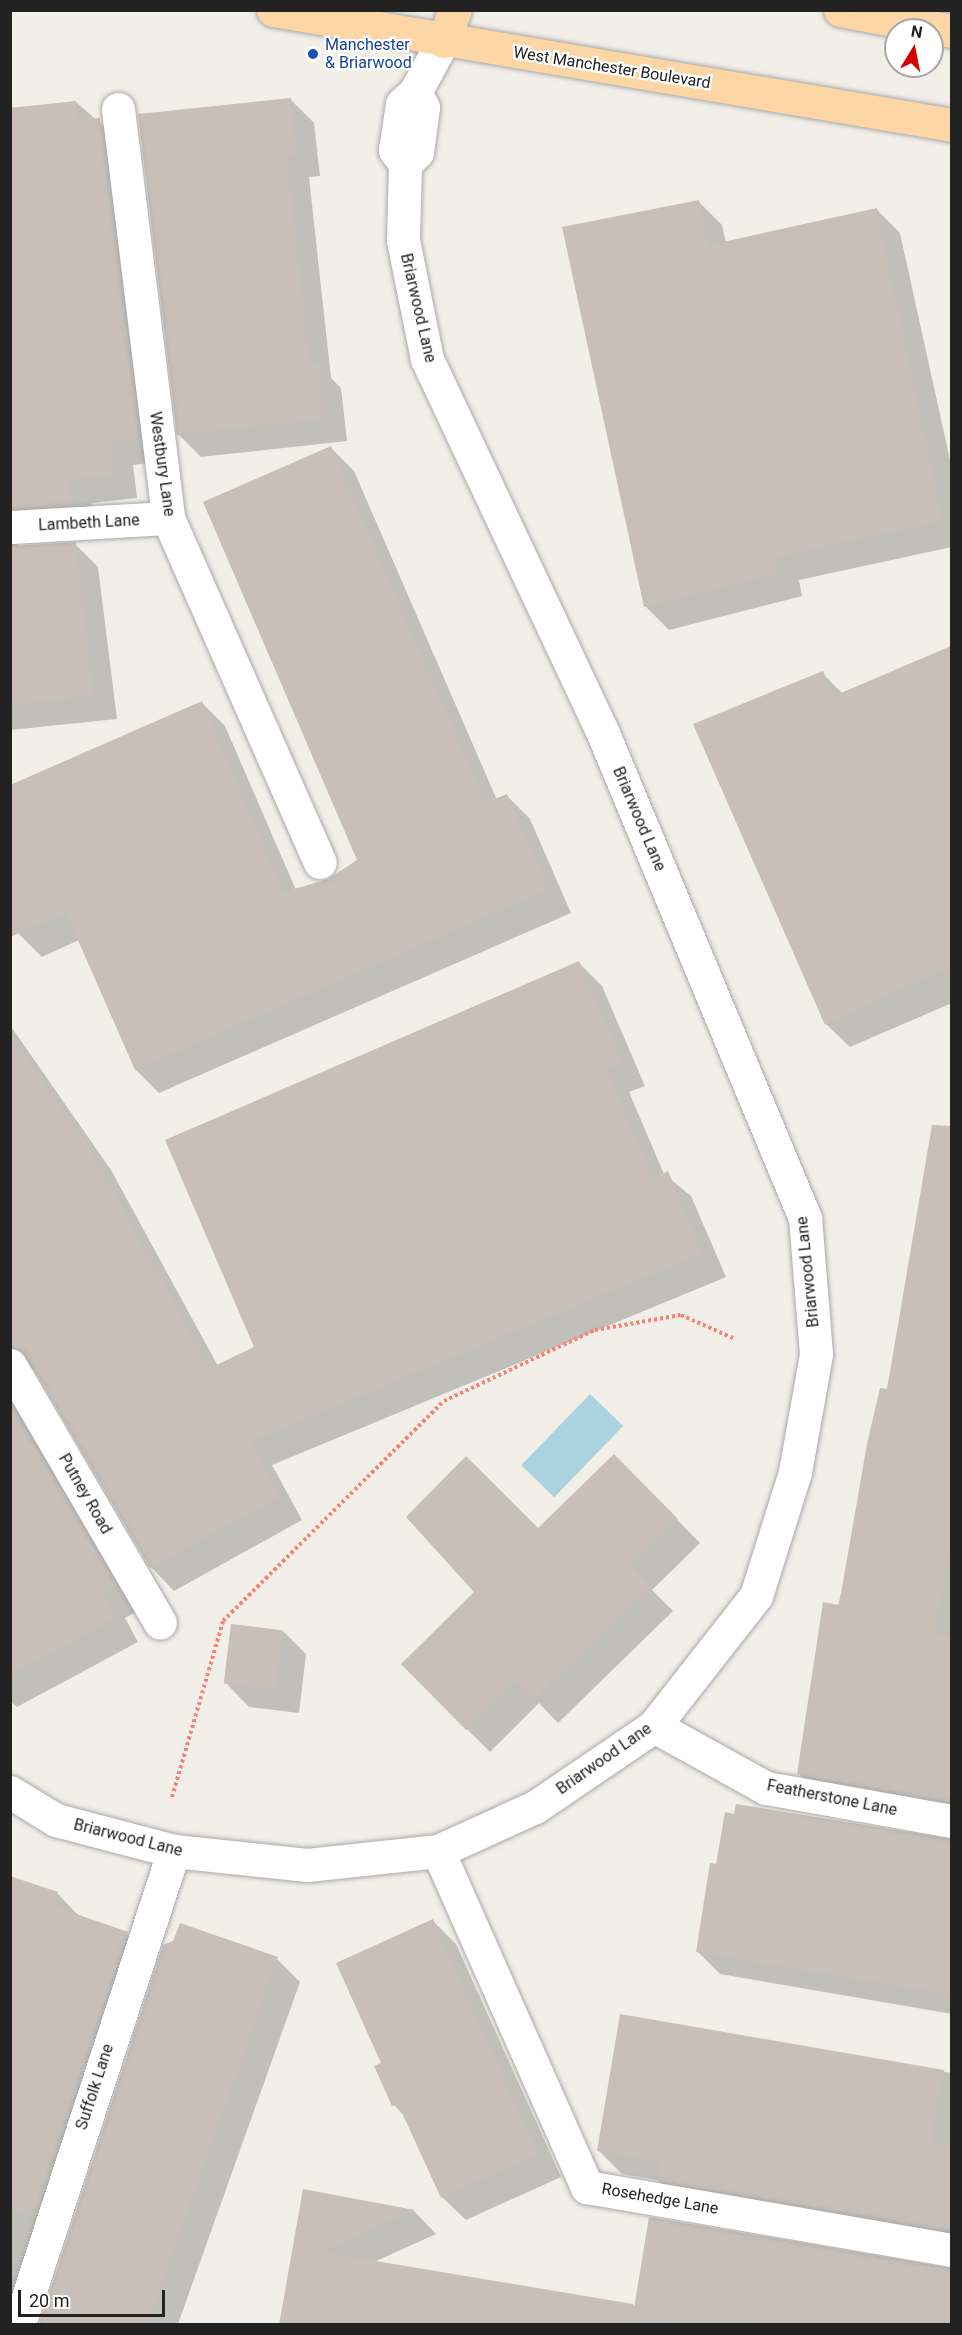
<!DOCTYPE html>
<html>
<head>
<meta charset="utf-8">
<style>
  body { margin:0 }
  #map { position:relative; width:962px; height:2335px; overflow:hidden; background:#f2efe9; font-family:Roboto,sans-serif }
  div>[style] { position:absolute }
  .water>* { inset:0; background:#aad3df; transform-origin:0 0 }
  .shadow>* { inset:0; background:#0003 }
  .building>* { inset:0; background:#c7bfb8; transform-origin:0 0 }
  .path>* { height:4px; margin-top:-2px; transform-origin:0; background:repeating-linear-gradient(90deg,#fa8072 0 3px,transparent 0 6px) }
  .roads { filter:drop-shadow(0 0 2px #a9a9a9) drop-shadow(0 0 2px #a9a9a9) }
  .minor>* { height:33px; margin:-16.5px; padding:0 16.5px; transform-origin:16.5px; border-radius:16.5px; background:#fff }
  .major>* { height:33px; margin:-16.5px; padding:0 16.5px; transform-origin:16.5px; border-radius:16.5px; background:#fcd6a4 }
  .dots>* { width:16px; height:16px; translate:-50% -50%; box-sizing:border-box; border:3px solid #fff; border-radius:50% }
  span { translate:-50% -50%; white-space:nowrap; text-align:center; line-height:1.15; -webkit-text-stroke:4.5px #fff; paint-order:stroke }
  .transit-label { font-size:16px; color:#164399 }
  .left { translate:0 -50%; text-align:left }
  .street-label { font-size:16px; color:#222 }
  .frame { position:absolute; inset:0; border:12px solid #222; pointer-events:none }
  .north { position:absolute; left:884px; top:18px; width:60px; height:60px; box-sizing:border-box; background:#fff; border:2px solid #a7a7a7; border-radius:50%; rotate:10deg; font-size:16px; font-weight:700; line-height:24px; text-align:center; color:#222 }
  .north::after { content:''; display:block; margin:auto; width:21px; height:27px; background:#d40000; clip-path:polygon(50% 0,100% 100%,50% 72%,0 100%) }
  .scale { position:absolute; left:18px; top:2290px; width:147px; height:27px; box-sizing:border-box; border:3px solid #222; border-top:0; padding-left:8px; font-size:18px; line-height:21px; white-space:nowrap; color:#222; -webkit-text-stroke:4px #fff; paint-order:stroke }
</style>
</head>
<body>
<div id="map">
  <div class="water">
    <i style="left:590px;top:1394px;width:46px;height:99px;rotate:44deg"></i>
  </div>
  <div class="shadow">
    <i style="clip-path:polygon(291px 100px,314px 123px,320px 176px,309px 177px,331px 378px,341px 388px,347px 441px,201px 457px,178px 434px)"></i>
    <i style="clip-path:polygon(76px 102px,123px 143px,162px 461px,133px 465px,137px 498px,92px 503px,94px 527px,22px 535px,16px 547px,75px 544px,98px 567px,117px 719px,10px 730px,10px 108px)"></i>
    <i style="clip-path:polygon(698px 201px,722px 225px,726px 243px,877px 210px,900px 233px,952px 469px,952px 547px,799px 580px,802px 596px,669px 630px,646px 607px,563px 228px)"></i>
    <i style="clip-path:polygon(331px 448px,354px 471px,497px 800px,507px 796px,530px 819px,571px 913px,159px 1093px,136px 1070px,79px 940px,42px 957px,19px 934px,10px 915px,202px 703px,225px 726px,296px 890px,329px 880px,359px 861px)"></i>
    <i style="clip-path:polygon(952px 648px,952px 892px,935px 899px,952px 937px,952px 1003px,850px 1047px,826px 1024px,822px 673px,843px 694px)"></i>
    <i style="clip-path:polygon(579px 963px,602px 986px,645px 1086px,629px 1092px,664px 1174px,691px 1196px,726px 1277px,272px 1465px,302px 1520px,174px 1591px,151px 1567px,35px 1369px,23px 1372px,139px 1610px,125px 1618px,138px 1642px,17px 1707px,10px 1701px,10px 1025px,111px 1170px,218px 1366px,256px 1347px)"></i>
    <i style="clip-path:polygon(952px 1135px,952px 1820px,822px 1797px,799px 1774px,888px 1391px,941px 1196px)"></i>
    <i style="clip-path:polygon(614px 1456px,700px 1543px,652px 1590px,673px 1611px,558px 1723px,539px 1703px,490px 1752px,467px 1729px,538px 1530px)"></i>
    <i style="clip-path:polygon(283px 1631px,306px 1654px,299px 1713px,249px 1707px,226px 1683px)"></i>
    <i style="clip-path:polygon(949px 1841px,952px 2014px,720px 1974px,697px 1951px)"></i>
    <i style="clip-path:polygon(10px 1877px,57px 1893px,81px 1918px,127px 1934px,150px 1957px,10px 2324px)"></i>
    <i style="clip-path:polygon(433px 1921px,456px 1944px,561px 2177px,466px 2220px,442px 2197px,406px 2118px,394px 2105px,383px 2064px)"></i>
    <i style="clip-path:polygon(277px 1959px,300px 1982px,178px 2324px,40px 2324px)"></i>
    <i style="clip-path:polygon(622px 2015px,952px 2073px,952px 2249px,681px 2203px,658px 2180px,622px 2174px,598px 2150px)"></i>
    <i style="clip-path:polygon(304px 2191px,414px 2211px,436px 2234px,374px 2262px,636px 2306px,952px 2270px,952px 2324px,281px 2324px)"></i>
  </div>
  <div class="building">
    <i style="clip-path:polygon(291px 98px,297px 153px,287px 155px,310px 364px,318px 363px,324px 419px,177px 435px,138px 114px)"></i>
    <i style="clip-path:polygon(76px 101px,78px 120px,100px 118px,139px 439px,111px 442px,114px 475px,69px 480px,72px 505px,10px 508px,10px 108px)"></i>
    <i style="clip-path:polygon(699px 200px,709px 245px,877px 208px,943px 521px,776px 557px,780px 573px,644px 607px,562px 227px)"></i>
    <i style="clip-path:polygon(331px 446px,486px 803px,507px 794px,549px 889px,135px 1070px,66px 913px,10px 937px,10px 785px,202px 701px,284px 892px,328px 879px,357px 860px,203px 502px)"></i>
    <i style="clip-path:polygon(76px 542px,94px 696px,10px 705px,10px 546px)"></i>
    <i style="clip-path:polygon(951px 646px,951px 966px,825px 1025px,693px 724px,823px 671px,834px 696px)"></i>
    <i style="clip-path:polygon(579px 961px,623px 1062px,607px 1069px,653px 1178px,668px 1171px,703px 1253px,250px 1442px,280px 1497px,150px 1568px,26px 1356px,10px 1346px,10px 1033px,88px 1145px,210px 1368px,254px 1347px,165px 1140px)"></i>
    <i style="clip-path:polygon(932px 1125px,951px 1126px,951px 1540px,935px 1634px,951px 1637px,951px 1802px,797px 1774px,823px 1602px,839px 1605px,867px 1444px,880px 1388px,887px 1389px)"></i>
    <i style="clip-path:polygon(10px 1403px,117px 1586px,103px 1594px,116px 1618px,10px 1675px)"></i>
    <i style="clip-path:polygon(614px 1454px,678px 1519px,630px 1566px,651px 1587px,534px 1700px,515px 1681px,466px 1730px,401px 1664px,474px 1592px,406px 1517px,466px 1456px,538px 1528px)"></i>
    <i style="left:231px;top:1624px;width:52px;height:60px;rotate:7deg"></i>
    <i style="clip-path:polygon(736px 1804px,951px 1839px,951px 1995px,696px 1952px,710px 1863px,716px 1864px,725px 1812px,734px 1814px)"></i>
    <i style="clip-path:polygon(10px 1876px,58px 1892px,53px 1906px,128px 1932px,34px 2217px,10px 2209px)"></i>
    <i style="clip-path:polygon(433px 1919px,538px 2154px,441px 2198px,398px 2104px,392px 2106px,374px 2066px,381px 2063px,336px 1963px)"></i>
    <i style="clip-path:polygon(180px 1923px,278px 1957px,230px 2094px,147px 2325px,39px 2325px,163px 1945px,173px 1941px)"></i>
    <i style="clip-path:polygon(620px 2014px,944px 2070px,931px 2141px,951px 2145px,951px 2231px,656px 2180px,659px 2162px,597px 2151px)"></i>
    <i style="clip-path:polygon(303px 2189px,415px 2210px,322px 2252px,633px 2304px,631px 2325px,279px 2325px)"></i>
    <i style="clip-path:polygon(649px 2217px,951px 2268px,951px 2325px,632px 2320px)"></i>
  </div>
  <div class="path">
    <i style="left:172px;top:1797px;width:183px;rotate:-73.8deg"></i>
    <i style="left:223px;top:1621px;width:312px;rotate:-44.9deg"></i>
    <i style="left:444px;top:1401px;width:167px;rotate:-25.2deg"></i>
    <i style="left:595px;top:1330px;width:87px;rotate:-9.9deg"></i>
    <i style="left:681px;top:1315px;width:57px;rotate:23.9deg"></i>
  </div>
  <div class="roads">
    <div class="minor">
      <i style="left:415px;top:92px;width:58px;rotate:-61.2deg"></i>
      <i style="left:118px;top:109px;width:412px;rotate:83deg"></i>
      <i style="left:168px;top:518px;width:376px;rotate:66.2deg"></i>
      <i style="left:10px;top:527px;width:158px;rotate:-3.3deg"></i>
      <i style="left:10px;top:1365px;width:298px;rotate:59.8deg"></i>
      <i style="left:654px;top:1726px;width:128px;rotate:29deg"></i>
      <i style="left:766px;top:1788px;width:189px;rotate:10.1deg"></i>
      <i style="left:10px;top:1792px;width:54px;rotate:31.3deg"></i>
      <i style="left:56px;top:1820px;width:122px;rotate:14.7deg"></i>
      <i style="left:174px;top:1851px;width:134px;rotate:6deg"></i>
      <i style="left:307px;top:1865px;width:132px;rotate:-6.1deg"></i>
      <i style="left:438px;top:1851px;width:107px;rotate:-24.4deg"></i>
      <i style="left:535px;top:1807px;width:144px;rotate:-34.2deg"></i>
      <i style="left:654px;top:1726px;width:165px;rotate:-51.9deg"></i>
      <i style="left:756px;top:1596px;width:130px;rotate:-72.5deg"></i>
      <i style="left:795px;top:1472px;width:120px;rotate:-79.9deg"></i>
      <i style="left:816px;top:1354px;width:136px;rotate:-94.6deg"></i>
      <i style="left:805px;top:1218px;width:528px;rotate:-112.63deg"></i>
      <i style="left:602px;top:731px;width:411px;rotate:-115.2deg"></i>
      <i style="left:427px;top:359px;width:121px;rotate:-101.4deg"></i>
      <i style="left:403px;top:240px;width:76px;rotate:-88.5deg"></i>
      <i style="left:405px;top:164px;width:17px;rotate:-45deg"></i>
      <i style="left:417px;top:152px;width:45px;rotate:-82.4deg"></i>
      <i style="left:423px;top:107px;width:17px;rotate:-118deg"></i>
      <i style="left:415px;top:92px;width:18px;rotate:137deg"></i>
      <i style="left:402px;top:104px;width:47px;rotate:98.7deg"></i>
      <i style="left:395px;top:150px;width:17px;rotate:54deg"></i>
      <i style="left:438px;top:1851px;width:368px;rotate:66.1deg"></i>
      <i style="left:587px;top:2187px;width:370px;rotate:9.8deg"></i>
      <i style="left:19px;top:2324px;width:498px;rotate:-71.9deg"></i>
    </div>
    <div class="major">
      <i style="left:273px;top:10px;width:689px;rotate:9.61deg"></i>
      <i style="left:840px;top:10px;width:114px;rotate:10.6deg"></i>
      <i style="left:443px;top:41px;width:33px;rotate:-69deg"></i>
    </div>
  </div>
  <div class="dots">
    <i style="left:313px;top:54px;background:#1a4fb4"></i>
  </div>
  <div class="transit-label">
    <span class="left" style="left:325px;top:54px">Manchester<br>&amp; Briarwood</span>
  </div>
  <div class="street-label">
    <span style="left:612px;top:68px;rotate:9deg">West Manchester Boulevard</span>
    <span style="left:418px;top:308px;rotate:77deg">Briarwood Lane</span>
    <span style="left:162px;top:464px;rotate:82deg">Westbury Lane</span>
    <span style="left:89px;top:523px;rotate:-3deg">Lambeth Lane</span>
    <span style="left:639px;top:819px;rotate:67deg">Briarwood Lane</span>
    <span style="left:808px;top:1272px;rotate:-96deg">Briarwood Lane</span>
    <span style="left:85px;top:1494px;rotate:60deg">Putney Road</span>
    <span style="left:604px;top:1759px;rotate:-35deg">Briarwood Lane</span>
    <span style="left:832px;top:1798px;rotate:11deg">Featherstone Lane</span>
    <span style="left:128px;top:1838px;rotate:14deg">Briarwood Lane</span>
    <span style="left:95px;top:2087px;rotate:-72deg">Suffolk Lane</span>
    <span style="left:660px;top:2199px;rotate:10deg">Rosehedge Lane</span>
  </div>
  <div class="frame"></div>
  <div class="north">N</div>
  <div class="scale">20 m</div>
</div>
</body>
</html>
